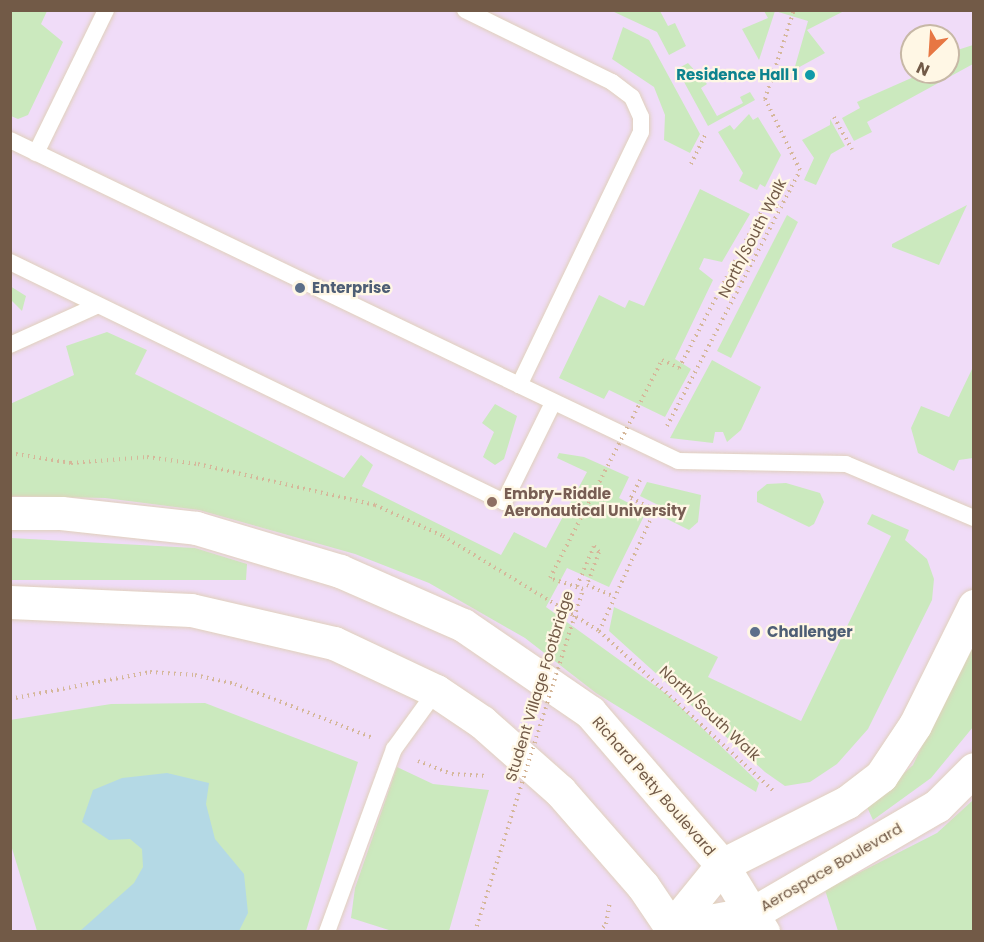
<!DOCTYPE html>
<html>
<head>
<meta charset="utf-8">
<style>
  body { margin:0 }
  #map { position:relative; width:984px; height:942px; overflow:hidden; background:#fcf3df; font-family:Poppins,sans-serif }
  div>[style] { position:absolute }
  .education>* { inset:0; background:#f0dcf8 }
  .green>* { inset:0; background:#cbe9be }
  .water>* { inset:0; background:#b4d9e5 }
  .path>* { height:4px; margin-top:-2px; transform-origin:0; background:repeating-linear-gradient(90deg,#d5b79a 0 1.5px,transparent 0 6px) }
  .roads { filter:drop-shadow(0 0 2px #e0d0bb) drop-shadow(0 0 2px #e0d0bb) }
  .lane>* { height:16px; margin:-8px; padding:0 8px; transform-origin:8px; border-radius:8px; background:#fff }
  .street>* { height:33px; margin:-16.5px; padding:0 16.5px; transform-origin:16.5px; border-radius:16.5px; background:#fff }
  .path-bridge>* { height:4px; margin-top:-2px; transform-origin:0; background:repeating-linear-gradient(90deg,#d5b79a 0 1.5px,transparent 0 6px) }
  .dots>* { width:16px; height:16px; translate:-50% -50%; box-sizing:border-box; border:3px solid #fff7e5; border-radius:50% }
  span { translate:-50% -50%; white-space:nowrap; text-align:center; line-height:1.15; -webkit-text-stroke:4.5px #fff7e5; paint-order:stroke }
  .culture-label { font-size:15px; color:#0d838f; font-weight:700 }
  .right { translate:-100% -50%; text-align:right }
  .street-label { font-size:15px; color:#725a47 }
  .service-label { font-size:15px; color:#4e5e75; font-weight:700 }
  .left { translate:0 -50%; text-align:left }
  .education-label { font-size:15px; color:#785e54; font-weight:700 }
  .frame { position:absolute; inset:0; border:12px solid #725a47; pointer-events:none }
  .north { position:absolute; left:900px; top:24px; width:60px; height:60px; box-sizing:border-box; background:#fff7e5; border:2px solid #c7b8a6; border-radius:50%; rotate:205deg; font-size:16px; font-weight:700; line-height:24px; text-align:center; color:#725a47 }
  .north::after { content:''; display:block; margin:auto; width:21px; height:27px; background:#e77743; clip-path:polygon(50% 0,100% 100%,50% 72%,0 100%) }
</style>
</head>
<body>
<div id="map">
  <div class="education">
    <i style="clip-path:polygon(evenodd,11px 11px,973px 11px,973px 931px,11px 931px,11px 11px,912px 36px,948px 36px,948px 72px,912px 72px,912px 36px)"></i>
  </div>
  <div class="green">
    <i style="clip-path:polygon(11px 10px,47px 11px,41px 24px,63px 42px,28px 115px,18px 119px,11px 116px)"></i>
    <i style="clip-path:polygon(846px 10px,807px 30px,825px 53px,794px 70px,808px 21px,775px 11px,759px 60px,742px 29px,768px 18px,764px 11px)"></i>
    <i style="clip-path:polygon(612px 11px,660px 11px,668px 26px,675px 23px,686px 46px,669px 55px,657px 32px)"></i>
    <i style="clip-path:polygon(623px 27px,649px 40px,700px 134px,690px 153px,664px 140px,665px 115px,654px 87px,612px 59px)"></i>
    <i style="clip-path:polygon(973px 45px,973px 64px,867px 122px,872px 132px,854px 141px,842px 118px,860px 108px,857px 102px,925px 72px,948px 72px,948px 53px)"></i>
    <i style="clip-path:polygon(688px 63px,707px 84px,701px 88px,717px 116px,743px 103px,740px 97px,750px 92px,755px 100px,708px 126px,677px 69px)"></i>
    <i style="clip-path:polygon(749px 114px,753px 120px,758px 117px,781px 155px,765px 187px,760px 184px,757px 190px,739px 181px,743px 173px,718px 132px,730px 125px,734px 130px)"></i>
    <i style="clip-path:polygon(830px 119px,845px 146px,831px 154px,816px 185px,804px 180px,814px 158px,802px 140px,830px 125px)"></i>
    <i style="clip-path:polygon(700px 189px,750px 214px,722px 262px,704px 258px,699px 269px,713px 280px,675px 359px,691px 369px,665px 417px,609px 390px,604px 399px,559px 378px,599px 295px,625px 308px,629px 300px,644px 306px)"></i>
    <i style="clip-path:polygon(967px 205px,939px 265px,892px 247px,892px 244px)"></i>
    <i style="clip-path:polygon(787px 215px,798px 222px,731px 358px,717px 351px)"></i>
    <i style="clip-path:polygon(10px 286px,26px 296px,22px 311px,11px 300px)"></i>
    <i style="clip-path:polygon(107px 332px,147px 350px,135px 374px,344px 478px,361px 455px,373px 465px,362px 486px,501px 555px,514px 532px,546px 548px,587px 472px,557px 458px,559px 453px,584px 457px,629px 477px,619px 498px,646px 512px,609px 587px,567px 568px,546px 607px,668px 695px,759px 783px,756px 792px,596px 693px,525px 638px,429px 583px,355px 554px,199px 510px,105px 498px,11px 496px,10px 404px,74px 375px,66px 346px)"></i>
    <i style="clip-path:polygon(712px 360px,761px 387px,741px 430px,727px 442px,723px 432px,715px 432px,713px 443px,670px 438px)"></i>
    <i style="clip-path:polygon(973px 367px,973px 458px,959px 460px,954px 471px,918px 453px,911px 428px,921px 406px,949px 417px)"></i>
    <i style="clip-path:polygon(495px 404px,517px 416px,504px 459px,495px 465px,483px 457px,494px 432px,482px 423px)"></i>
    <i style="clip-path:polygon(647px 482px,701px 495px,698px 522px,689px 530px,659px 515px,662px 507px,640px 496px)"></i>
    <i style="clip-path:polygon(786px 483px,820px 493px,824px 502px,814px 524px,809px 527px,757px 502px,757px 492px,767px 484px)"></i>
    <i style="clip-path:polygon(872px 514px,909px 530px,905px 540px,927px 559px,934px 579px,932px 600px,868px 729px,837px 764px,810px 782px,785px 786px,765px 772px,609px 631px,614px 607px,718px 657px,708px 677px,801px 721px,891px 536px,867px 524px)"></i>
    <i style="clip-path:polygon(11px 538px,195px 548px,247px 564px,246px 580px,11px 580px)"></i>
    <i style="clip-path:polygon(973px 638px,973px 727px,931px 778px,873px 820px,867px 807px,913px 765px)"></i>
    <i style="clip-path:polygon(205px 703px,358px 762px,306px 931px,37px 931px,11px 845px,10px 720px,111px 704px)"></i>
    <i style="clip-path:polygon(397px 767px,433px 784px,489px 790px,449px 931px,392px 931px,351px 918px,355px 888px)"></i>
    <i style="clip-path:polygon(973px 800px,973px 931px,838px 931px,825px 890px,937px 833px)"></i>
  </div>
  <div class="water">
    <i style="clip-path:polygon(167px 773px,209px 783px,206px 804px,215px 839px,244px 874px,248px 913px,239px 931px,80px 931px,134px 883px,143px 867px,142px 849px,130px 839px,109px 840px,82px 822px,93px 790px,122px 778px)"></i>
  </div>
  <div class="path">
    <i style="left:834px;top:117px;width:37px;rotate:61deg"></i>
    <i style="left:691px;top:164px;width:34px;rotate:-64deg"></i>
    <i style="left:760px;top:214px;width:14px;rotate:-65deg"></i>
    <i style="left:766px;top:201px;width:17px;rotate:25deg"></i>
    <i style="left:667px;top:426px;width:288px;rotate:-62.5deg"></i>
    <i style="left:800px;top:170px;width:79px;rotate:-116.2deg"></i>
    <i style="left:765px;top:99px;width:94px;rotate:-72deg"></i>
    <i style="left:10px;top:453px;width:62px;rotate:9.3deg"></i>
    <i style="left:71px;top:463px;width:76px;rotate:-4.5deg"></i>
    <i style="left:147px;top:457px;width:51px;rotate:7.8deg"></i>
    <i style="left:198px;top:464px;width:182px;rotate:13deg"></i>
    <i style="left:375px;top:505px;width:75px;rotate:24.5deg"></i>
    <i style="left:443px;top:536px;width:183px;rotate:31.3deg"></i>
    <i style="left:640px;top:480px;width:20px;rotate:117deg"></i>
    <i style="left:631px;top:498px;width:27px;rotate:27deg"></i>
    <i style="left:655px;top:510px;width:133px;rotate:114.8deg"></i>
    <i style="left:599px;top:631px;width:239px;rotate:42.5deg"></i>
    <i style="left:577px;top:586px;width:43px;rotate:-67deg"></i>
    <i style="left:594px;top:546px;width:8px;rotate:50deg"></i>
    <i style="left:599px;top:552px;width:35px;rotate:110deg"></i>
    <i style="left:587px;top:585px;width:28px;rotate:23deg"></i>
    <i style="left:10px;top:699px;width:143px;rotate:-10.9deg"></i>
    <i style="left:150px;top:672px;width:45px;rotate:3.8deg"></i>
    <i style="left:195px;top:675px;width:41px;rotate:12.7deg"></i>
    <i style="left:235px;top:684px;width:146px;rotate:21.3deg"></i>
    <i style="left:418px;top:761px;width:36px;rotate:21deg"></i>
    <i style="left:452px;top:774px;width:36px;rotate:3deg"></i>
    <i style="left:599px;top:932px;width:11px;rotate:-49deg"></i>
    <i style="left:606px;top:924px;width:22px;rotate:-80deg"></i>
  </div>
  <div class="roads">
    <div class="lane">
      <i style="left:465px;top:10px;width:164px;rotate:26.1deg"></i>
      <i style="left:612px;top:82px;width:25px;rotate:37deg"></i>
      <i style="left:632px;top:97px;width:22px;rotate:66deg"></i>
      <i style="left:641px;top:117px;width:15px;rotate:90deg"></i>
      <i style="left:641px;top:132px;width:281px;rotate:115.7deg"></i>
      <i style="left:519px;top:385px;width:176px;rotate:25.5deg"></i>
      <i style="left:678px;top:461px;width:168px;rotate:1deg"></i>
      <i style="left:846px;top:464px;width:139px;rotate:22.9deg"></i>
      <i style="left:10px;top:140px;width:565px;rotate:25.7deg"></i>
      <i style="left:36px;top:153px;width:159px;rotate:-63.9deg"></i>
      <i style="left:10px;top:262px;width:549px;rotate:25.91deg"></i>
      <i style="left:504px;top:502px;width:110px;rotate:-63.7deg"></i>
      <i style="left:10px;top:345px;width:94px;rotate:-24.4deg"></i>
      <i style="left:327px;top:932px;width:195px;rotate:-69.9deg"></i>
      <i style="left:394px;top:749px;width:72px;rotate:-54.1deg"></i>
    </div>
    <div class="street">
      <i style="left:10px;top:513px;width:51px"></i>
      <i style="left:61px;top:513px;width:136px;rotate:6.3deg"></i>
      <i style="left:196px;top:528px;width:150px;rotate:16.6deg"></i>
      <i style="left:340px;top:571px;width:134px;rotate:23.7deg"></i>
      <i style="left:463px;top:625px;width:154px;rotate:34.4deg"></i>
      <i style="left:590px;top:712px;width:202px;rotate:49.2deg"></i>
      <i style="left:722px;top:865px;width:79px;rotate:58.5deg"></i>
      <i style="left:10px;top:602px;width:181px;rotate:2.5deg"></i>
      <i style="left:191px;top:610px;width:147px;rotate:13deg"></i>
      <i style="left:334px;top:643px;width:113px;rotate:25.2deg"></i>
      <i style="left:436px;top:691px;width:55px;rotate:34deg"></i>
      <i style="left:482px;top:722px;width:104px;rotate:41.5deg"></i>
      <i style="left:560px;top:791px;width:126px;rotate:48.9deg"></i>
      <i style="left:643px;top:886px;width:55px;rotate:56deg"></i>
      <i style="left:671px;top:928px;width:81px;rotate:-51deg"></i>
      <i style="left:722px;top:865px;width:140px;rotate:-26.7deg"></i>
      <i style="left:847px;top:802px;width:43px;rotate:-37.4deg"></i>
      <i style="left:881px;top:776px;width:61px;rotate:-56.3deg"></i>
      <i style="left:915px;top:725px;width:133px;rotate:-63.6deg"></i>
      <i style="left:671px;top:928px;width:83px;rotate:-10.4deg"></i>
      <i style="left:753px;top:913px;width:213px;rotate:-30.2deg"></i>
      <i style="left:937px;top:806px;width:52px;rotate:-45deg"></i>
    </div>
  </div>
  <div class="path-bridge">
    <i style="left:475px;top:932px;width:360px;rotate:-72.5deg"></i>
    <i style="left:583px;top:589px;width:35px;rotate:-162deg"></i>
    <i style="left:550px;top:578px;width:245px;rotate:-62.8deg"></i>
    <i style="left:662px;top:360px;width:19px;rotate:25deg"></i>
    <i style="left:679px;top:368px;width:174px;rotate:-62.3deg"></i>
  </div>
  <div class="dots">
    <i style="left:810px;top:75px;background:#0f9aa8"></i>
    <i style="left:300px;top:288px;background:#5c6f8a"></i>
    <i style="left:492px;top:502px;background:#8d6e63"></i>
    <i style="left:755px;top:632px;background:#5c6f8a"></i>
  </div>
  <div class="culture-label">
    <span class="right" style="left:798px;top:75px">Residence Hall 1</span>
  </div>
  <div class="street-label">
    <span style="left:752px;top:238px;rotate:-63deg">North/South Walk</span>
    <span style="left:539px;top:686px;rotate:-73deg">Student Village Footbridge</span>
    <span style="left:710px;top:713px;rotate:43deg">North/South Walk</span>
    <span style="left:654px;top:786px;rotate:49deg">Richard Petty Boulevard</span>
    <span style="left:831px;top:867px;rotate:-30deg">Aerospace Boulevard</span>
  </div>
  <div class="service-label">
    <span class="left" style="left:312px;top:288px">Enterprise</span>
    <span class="left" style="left:767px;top:632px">Challenger</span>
  </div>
  <div class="education-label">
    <span class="left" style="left:504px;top:502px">Embry-Riddle<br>Aeronautical University</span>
  </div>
  <div class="frame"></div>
  <div class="north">N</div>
</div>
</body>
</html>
